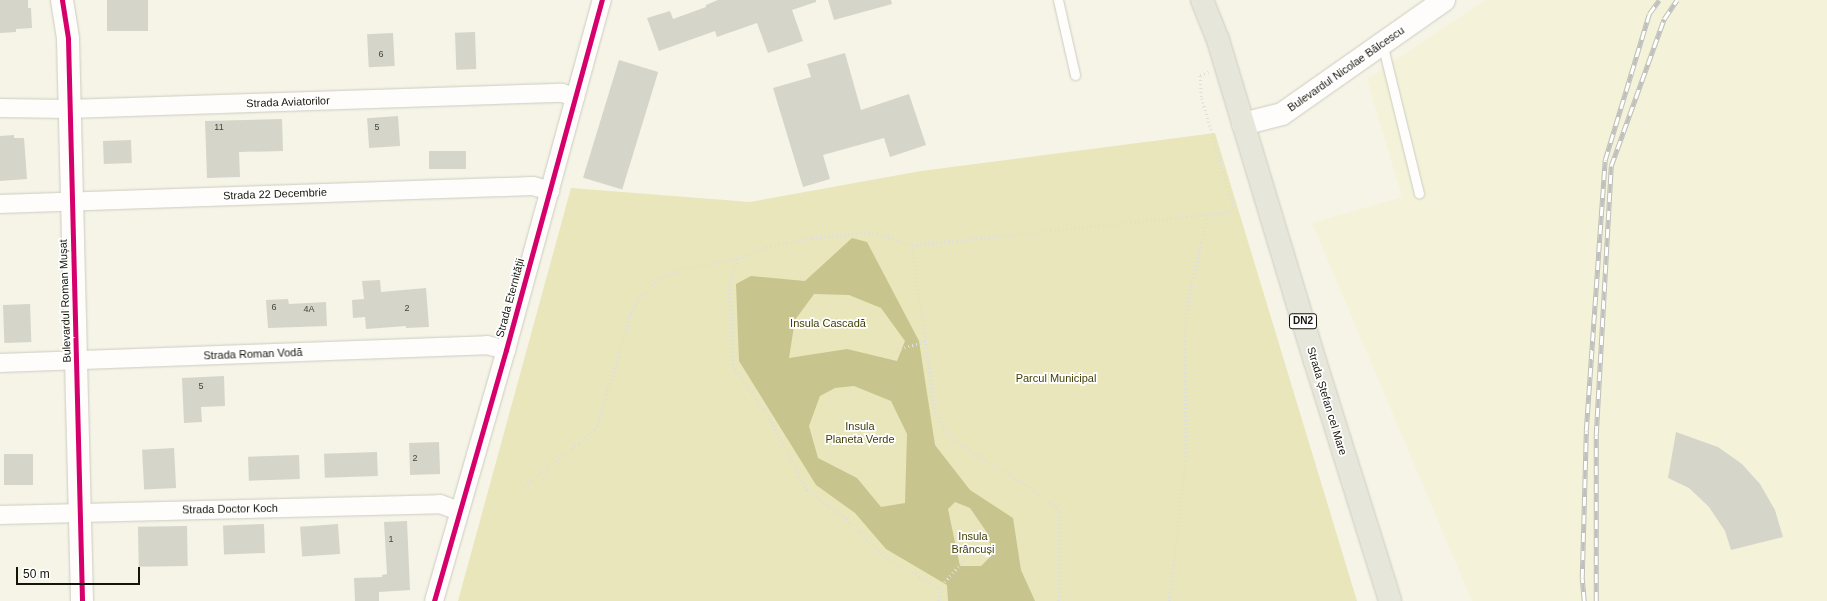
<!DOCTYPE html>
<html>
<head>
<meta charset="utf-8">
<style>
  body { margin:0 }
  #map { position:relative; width:1827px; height:601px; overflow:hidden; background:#f5f4e6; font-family:Arial,sans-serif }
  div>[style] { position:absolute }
  .built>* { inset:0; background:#f4f3da }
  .green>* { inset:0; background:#e9e6bb }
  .water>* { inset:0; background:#c8c48e }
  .building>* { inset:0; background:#d6d5ca; transform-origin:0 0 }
  .path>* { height:2.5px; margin-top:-1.25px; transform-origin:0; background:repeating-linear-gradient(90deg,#dededa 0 1px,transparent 0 4px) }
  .roads { filter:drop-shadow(0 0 1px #cdccc1) drop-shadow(0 0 1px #cdccc1) }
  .service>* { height:9px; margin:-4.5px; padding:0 4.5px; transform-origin:4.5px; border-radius:4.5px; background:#fefdfb }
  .minor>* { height:18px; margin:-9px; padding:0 9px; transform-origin:9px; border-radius:9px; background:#fefdfb }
  .tertiary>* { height:22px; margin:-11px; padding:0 11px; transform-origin:11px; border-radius:11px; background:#fefdfb }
  .secondary>* { height:22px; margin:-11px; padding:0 11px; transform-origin:11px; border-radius:11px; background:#fefdfb }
  .primary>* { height:22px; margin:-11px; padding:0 11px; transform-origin:11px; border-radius:11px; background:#e6e6db }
  .rail>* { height:4.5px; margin-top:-2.25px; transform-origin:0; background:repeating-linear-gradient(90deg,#fff 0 9px,#c0c0bc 0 18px); box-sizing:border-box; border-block:1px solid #c0c0bc }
  .cycleway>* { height:5px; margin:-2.5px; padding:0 2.5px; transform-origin:2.5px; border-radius:2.5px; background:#d6006c }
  span { translate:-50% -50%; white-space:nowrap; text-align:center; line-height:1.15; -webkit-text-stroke:3.5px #fff; paint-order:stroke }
  .number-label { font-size:9px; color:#44443b }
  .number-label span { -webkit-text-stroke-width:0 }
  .shield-label span { padding:1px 3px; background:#fff; border:1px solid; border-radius:3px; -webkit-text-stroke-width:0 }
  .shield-label { font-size:10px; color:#14140b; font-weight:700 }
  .street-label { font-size:11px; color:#14140b }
  .park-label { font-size:11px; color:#423e03 }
  .scale { position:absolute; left:16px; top:567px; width:124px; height:18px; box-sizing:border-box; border:2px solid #14140b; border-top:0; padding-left:5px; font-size:12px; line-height:14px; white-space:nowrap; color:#14140b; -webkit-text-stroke:3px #fff; paint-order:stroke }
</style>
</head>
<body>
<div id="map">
  <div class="built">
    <i style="clip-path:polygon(1485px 0,1827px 0,1827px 601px,1472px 601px,1312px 223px,1402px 197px,1367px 79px)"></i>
  </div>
  <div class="green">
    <i style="clip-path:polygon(1215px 133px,1357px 601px,458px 601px,571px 188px,750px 202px,921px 171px)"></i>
  </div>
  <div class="water">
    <i style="clip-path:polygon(evenodd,852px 238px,867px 242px,919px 341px,935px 445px,970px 490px,1013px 518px,1021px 570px,1035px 601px,948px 601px,947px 585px,886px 549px,855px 513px,816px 485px,739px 361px,736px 284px,751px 276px,805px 281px,852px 238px,814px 294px,849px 295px,881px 308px,905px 341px,897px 361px,847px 349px,789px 358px,795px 320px,814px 294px,852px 238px,854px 386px,891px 401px,907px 434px,905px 503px,881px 507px,857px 478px,818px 458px,809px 426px,820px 396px,835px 388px,854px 386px,852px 238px,955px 502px,970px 508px,988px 534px,992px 555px,981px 566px,960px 566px,948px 509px,955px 502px)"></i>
  </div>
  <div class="building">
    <i style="clip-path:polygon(0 0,28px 0,28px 8px,31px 8px,32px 28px,16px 29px,16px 32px,0 33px)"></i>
    <i style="left:107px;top:0;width:41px;height:31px"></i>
    <i style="clip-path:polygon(718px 0,816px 0,816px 2px,792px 10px,803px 41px,768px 53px,757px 23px,717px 37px,715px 31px,659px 51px,647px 18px,670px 11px,673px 19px,706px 7px,706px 5px)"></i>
    <i style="clip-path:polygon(828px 0,891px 0,892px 4px,834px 20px)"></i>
    <i style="left:475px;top:32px;width:37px;height:20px;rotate:88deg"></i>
    <i style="left:393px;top:33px;width:33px;height:26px;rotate:87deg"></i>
    <i style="clip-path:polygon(845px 53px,861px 110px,909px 94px,926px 145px,890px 157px,884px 138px,823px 155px,830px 179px,803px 187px,773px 88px,811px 77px,807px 64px)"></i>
    <i style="left:619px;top:60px;width:41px;height:123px;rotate:17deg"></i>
    <i style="left:398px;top:116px;width:30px;height:31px;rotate:86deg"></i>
    <i style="clip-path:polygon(282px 119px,283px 151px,239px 152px,240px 177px,207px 178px,205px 121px)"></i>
    <i style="clip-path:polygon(14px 135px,14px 138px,24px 138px,27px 179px,0 181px,0 136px)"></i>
    <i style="left:131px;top:140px;width:23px;height:28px;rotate:88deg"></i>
    <i style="left:466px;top:151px;width:18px;height:37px;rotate:90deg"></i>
    <i style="clip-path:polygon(380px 280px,381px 292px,426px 288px,429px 327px,406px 328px,406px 326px,366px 329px,365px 317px,353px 318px,352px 300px,364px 299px,362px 281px)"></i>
    <i style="clip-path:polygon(288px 299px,289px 304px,326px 302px,327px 326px,268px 328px,266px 300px)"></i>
    <i style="left:30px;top:304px;width:38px;height:27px;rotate:88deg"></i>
    <i style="clip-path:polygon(224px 376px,225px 406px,201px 407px,202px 422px,184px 423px,182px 378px)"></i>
    <i style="clip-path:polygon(1676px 432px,1718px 447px,1742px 464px,1760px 484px,1775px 510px,1783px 537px,1731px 550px,1725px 531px,1709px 507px,1689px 488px,1668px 478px)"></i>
    <i style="left:439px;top:442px;width:32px;height:30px;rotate:88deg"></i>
    <i style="left:174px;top:448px;width:40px;height:32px;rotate:87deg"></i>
    <i style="left:377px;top:452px;width:24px;height:53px;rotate:88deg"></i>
    <i style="left:4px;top:454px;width:29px;height:31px"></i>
    <i style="left:299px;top:455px;width:24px;height:51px;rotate:88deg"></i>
    <i style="clip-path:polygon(407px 521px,410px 590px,379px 592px,379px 601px,355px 601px,354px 578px,382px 577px,382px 575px,387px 574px,384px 522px)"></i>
    <i style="left:264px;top:524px;width:29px;height:41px;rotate:88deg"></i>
    <i style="left:338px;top:524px;width:30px;height:38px;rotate:86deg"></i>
    <i style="left:187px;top:526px;width:40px;height:49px;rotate:89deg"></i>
  </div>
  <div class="path">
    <i style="left:912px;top:245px;width:171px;rotate:81.9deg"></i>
    <i style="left:936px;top:414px;width:16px;rotate:60deg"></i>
    <i style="left:944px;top:428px;width:16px;rotate:50deg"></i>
    <i style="left:954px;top:440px;width:85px;rotate:32deg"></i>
    <i style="left:1026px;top:485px;width:34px;rotate:36deg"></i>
    <i style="left:1054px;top:505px;width:9px;rotate:54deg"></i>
    <i style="left:1059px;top:512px;width:89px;rotate:90deg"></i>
    <i style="left:738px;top:259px;width:28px;rotate:108deg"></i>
    <i style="left:729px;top:286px;width:34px;rotate:85deg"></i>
    <i style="left:732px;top:320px;width:46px;rotate:88.8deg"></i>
    <i style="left:733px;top:366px;width:60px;rotate:54.5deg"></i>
    <i style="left:768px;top:415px;width:85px;rotate:62.5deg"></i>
    <i style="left:807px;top:490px;width:49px;rotate:35.9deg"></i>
    <i style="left:847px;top:519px;width:49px;rotate:45.8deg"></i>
    <i style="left:881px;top:554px;width:67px;rotate:30.4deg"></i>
    <i style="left:939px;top:588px;width:13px;rotate:90deg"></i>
    <i style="left:893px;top:351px;width:34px;rotate:-17deg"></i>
    <i style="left:524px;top:486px;width:70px;rotate:-38deg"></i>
    <i style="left:579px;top:443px;width:25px;rotate:-43deg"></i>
    <i style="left:597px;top:426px;width:118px;rotate:-73.3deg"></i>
    <i style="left:631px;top:313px;width:22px;rotate:-58deg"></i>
    <i style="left:643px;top:294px;width:22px;rotate:-43deg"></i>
    <i style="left:659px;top:279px;width:28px;rotate:-23deg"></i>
    <i style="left:685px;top:268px;width:54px;rotate:-9.6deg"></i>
    <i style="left:738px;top:259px;width:31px;rotate:-22deg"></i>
    <i style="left:767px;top:247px;width:46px;rotate:-11.3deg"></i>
    <i style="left:812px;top:238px;width:61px;rotate:-5.6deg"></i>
    <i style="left:873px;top:232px;width:41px;rotate:18.4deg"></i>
    <i style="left:912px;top:245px;width:319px;rotate:-5.9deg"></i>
    <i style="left:1229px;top:212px;width:6px;rotate:-51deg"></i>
    <i style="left:1233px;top:207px;width:115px;rotate:-106.2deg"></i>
    <i style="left:1201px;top:97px;width:22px;rotate:-93deg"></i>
    <i style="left:1200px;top:75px;width:9px;rotate:-21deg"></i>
    <i style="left:939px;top:588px;width:39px;rotate:-48deg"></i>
    <i style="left:1169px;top:601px;width:145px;rotate:-83.3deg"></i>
    <i style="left:1186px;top:457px;width:127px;rotate:-90.9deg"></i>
    <i style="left:1184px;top:330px;width:45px;rotate:-81deg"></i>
    <i style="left:1191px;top:286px;width:73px;rotate:-76.5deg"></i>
  </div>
  <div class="roads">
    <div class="service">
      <i style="left:1058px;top:0;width:77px;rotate:77.2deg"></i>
      <i style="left:1382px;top:43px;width:155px;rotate:76.2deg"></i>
    </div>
    <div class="minor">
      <i style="left:0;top:108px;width:69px;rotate:0.8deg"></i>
      <i style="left:69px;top:109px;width:493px;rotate:-1.9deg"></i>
      <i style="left:562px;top:93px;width:14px;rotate:17deg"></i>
      <i style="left:0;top:204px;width:533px;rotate:-1.93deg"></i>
      <i style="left:533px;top:186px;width:18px;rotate:16deg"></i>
      <i style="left:0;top:363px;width:487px;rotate:-2.1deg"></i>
      <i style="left:487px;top:345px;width:20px;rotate:15deg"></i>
      <i style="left:0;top:515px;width:440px;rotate:-1.4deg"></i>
      <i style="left:440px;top:504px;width:20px;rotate:20deg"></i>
      <i style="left:434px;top:601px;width:261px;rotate:-74deg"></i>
      <i style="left:506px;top:350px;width:363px;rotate:-74.7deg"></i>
    </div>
    <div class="tertiary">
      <i style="left:62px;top:0;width:39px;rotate:81deg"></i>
      <i style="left:68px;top:39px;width:562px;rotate:88.57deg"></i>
    </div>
    <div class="secondary">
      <i style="left:1243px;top:124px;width:40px;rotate:-14.4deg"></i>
      <i style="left:1282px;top:114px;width:198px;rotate:-35.1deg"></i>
    </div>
    <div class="primary">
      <i style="left:1202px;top:0;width:43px;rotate:68.2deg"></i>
      <i style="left:1218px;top:40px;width:335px;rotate:73.2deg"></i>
      <i style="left:1315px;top:361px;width:251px;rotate:72.6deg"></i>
    </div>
  </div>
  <div class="rail">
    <i style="left:1584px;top:601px;width:23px;rotate:-95deg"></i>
    <i style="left:1582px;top:578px;width:147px;rotate:-88.4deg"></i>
    <i style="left:1586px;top:431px;width:272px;rotate:-86deg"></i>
    <i style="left:1605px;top:160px;width:152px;rotate:-73.2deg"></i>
    <i style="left:1649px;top:14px;width:17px;rotate:-54deg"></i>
    <i style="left:1596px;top:601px;width:166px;rotate:-90deg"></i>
    <i style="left:1596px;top:435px;width:269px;rotate:-86.8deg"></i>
    <i style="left:1611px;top:166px;width:156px;rotate:-70.2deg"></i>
    <i style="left:1664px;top:19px;width:23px;rotate:-56deg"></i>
  </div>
  <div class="cycleway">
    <i style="left:62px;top:0;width:39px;rotate:81deg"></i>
    <i style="left:68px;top:39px;width:562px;rotate:88.57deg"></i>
    <i style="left:434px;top:601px;width:261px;rotate:-74deg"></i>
    <i style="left:506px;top:350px;width:363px;rotate:-74.7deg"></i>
  </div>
  <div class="number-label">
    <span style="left:381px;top:54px">6</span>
    <span style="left:219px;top:127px">11</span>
    <span style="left:377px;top:127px">5</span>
    <span style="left:274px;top:307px">6</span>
    <span style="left:407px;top:308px">2</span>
    <span style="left:309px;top:309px">4A</span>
    <span style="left:201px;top:386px">5</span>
    <span style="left:415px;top:458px">2</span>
    <span style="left:391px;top:539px">1</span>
  </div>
  <div class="shield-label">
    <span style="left:1303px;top:321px">DN2</span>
  </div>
  <div class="street-label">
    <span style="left:1346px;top:69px;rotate:-35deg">Bulevardul Nicolae Bălcescu</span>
    <span style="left:288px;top:102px;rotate:-2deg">Strada Aviatorilor</span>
    <span style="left:275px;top:194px;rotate:-2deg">Strada 22 Decembrie</span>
    <span style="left:510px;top:298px;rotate:-75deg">Strada Eternității</span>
    <span style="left:65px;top:301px;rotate:-92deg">Bulevardul Roman Mușat</span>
    <span style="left:253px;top:354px;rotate:-2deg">Strada Roman Vodă</span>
    <span style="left:1327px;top:401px;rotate:73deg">Strada Ștefan cel Mare</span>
    <span style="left:230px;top:509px;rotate:-1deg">Strada Doctor Koch</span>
  </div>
  <div class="park-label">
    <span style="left:828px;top:323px">Insula Cascadă</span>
    <span style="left:1056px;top:378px">Parcul Municipal</span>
    <span style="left:860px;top:433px">Insula<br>Planeta Verde</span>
    <span style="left:973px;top:543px">Insula<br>Brâncuși</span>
  </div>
  <div class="scale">50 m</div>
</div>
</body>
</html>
